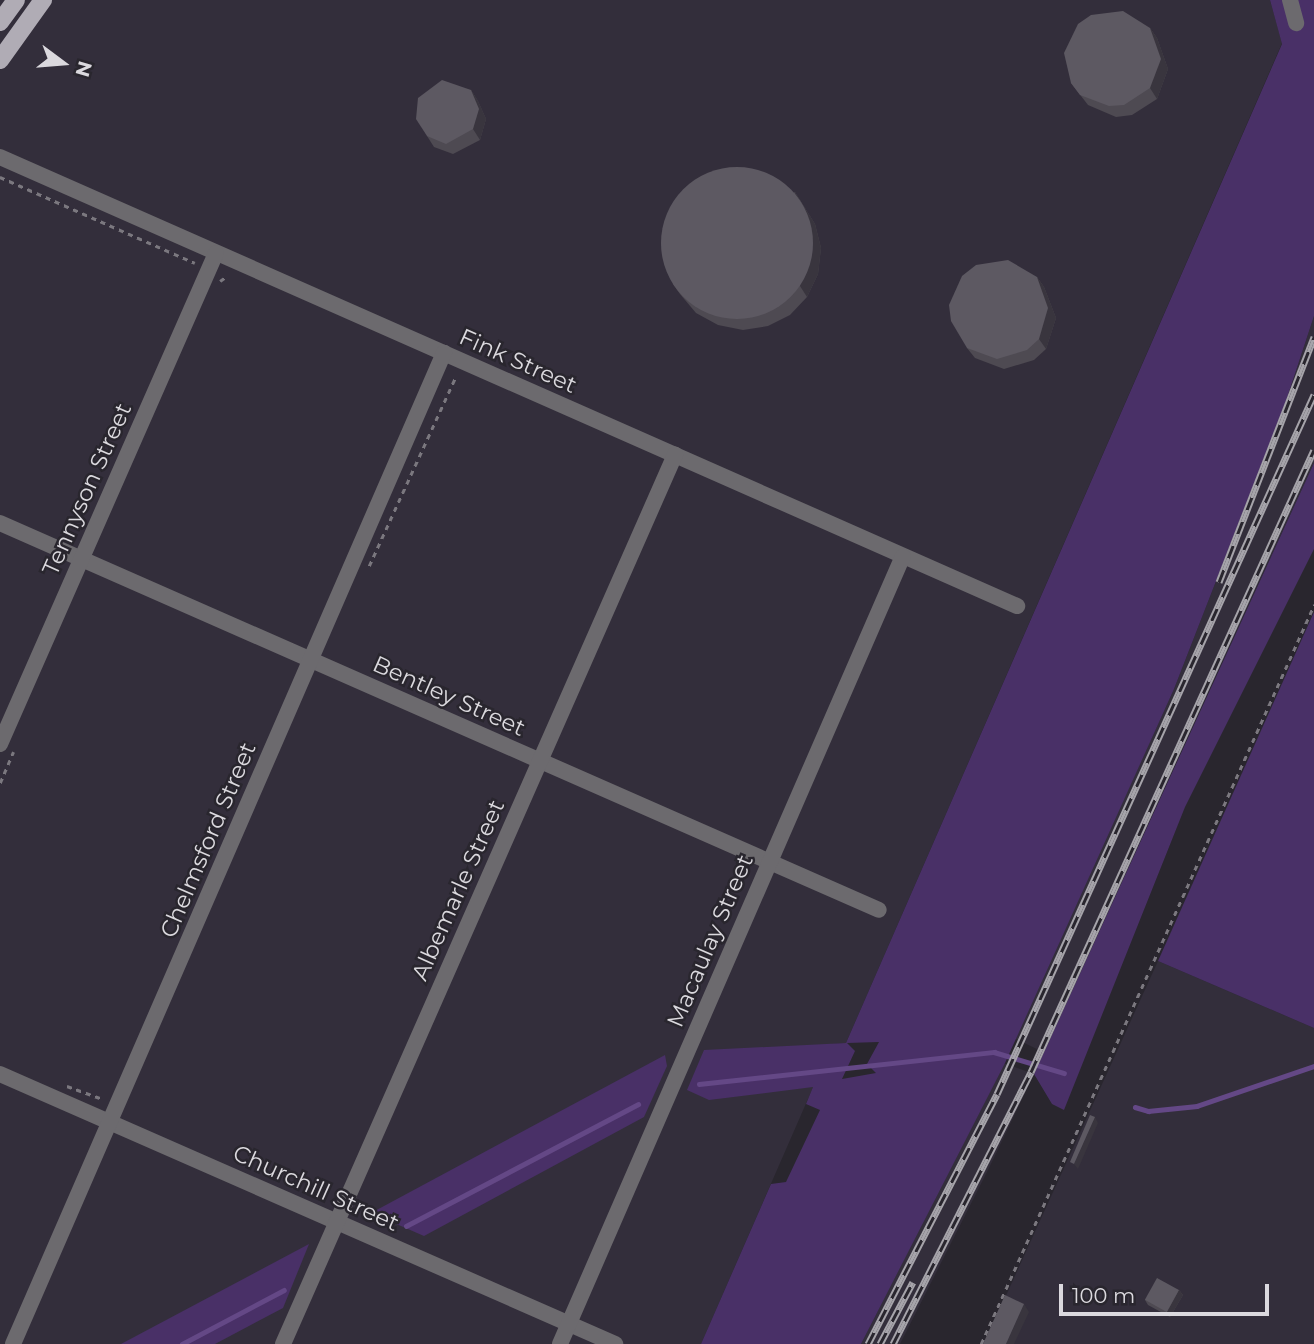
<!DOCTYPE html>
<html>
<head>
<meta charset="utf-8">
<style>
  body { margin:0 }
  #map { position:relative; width:1314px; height:1344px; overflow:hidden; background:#29262e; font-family:Montserrat,sans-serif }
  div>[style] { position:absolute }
  .built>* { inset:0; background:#332e3b }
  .green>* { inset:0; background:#493067 }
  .stream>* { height:4.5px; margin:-2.25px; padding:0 2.25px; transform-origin:2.25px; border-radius:2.25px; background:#644886 }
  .path>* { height:2.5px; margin-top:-1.25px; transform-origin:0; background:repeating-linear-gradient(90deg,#7b787f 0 5px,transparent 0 10px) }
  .minor>* { height:16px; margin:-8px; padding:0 8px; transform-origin:8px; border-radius:8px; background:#6c6a6e }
  .major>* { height:18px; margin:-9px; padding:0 9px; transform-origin:9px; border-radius:9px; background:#b0acb5 }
  .rail>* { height:7px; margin-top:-3.5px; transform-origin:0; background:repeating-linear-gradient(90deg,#29262e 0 13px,#a6a4aa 0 26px); box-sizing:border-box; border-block:2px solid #a6a4aa }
  .wall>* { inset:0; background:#4e4a52 }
  .shaded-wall>* { inset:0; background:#39353e }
  .building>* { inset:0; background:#5d5962; transform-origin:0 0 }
  .round { border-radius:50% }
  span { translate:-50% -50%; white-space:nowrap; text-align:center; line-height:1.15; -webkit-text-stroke:5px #29262e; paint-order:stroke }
  .street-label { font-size:23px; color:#dbd9de }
  .north { position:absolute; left:28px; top:28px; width:70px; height:70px; -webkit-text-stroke:5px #29262e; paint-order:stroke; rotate:106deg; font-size:19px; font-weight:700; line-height:28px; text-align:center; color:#dbd9de }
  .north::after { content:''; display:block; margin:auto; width:24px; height:32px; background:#dbd9de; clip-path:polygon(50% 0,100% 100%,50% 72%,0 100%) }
  .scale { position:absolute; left:1059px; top:1284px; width:210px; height:32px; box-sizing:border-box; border:4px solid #dbd9de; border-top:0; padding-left:9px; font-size:21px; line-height:24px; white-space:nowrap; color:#dbd9de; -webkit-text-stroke:5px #29262e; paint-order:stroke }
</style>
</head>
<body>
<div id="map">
  <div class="built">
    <i style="clip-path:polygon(0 0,1270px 0,1282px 43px,846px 1043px,832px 1044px,701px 1344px,0 1344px)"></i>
    <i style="clip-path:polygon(1314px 316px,1314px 463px,1043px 1052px,1014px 1038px,1174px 689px,1285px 404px)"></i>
    <i style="clip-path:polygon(1158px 961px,1314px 1028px,1314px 1344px,984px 1344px)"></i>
    <i style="clip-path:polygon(1003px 1063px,1034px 1074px,989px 1168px,900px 1344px,861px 1344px)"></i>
  </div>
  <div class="green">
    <i style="clip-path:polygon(evenodd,1270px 0,1314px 0,1314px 316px,1285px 404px,1174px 689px,1005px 1063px,861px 1344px,701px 1344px,771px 1184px,786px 1182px,820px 1110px,806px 1104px,813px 1087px,709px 1100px,687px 1090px,704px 1050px,846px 1043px,1282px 44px,1270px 0,879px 1042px,867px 1064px,876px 1073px,842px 1079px,855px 1051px,847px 1043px,879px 1042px)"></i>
    <i style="clip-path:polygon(1314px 463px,1314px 549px,1185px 807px,1064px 1110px,1052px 1104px,1034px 1074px)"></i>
    <i style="clip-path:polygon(1314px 612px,1314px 1028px,1158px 961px)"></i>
    <i style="clip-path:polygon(665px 1055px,667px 1066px,644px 1117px,424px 1236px,371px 1213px)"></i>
    <i style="clip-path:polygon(309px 1244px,283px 1308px,215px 1344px,121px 1344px)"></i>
  </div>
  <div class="stream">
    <i style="left:699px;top:1084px;width:297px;rotate:-6.2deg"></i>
    <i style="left:994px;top:1052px;width:73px;rotate:16.7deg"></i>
    <i style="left:1135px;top:1107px;width:14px;rotate:17deg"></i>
    <i style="left:1148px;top:1111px;width:49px;rotate:-5.8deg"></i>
    <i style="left:1197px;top:1106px;width:124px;rotate:-18.9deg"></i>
    <i style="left:406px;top:1226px;width:262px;rotate:-27.7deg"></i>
    <i style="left:182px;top:1344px;width:115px;rotate:-27.9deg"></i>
  </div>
  <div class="path">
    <i style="left:0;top:177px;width:213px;rotate:23.8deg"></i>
    <i style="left:220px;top:281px;width:9px;rotate:-36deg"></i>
    <i style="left:369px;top:566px;width:209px;rotate:-65.4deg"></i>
    <i style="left:0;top:783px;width:34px;rotate:-67deg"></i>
    <i style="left:67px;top:1086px;width:38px;rotate:20deg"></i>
    <i style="left:981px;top:1344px;width:811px;rotate:-65.74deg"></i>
  </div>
  <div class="minor">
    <i style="left:1290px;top:0;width:24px;rotate:75deg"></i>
    <i style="left:0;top:157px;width:1112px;rotate:23.82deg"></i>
    <i style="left:0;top:523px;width:960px;rotate:23.76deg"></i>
    <i style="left:0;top:744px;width:536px;rotate:-66.25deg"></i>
    <i style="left:0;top:1074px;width:672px;rotate:23.7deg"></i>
    <i style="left:13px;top:1344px;width:1081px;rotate:-66.5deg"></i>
    <i style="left:283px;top:1344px;width:972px;rotate:-66.21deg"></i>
    <i style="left:560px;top:1344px;width:859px;rotate:-66.48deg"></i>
  </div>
  <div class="major">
    <i style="left:0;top:22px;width:27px;rotate:-54deg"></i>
    <i style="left:0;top:60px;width:74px;rotate:-54.4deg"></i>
  </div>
  <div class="rail">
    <i style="left:1219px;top:582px;width:263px;rotate:-68.8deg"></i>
    <i style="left:868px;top:1344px;width:281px;rotate:-62.7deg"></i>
    <i style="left:997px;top:1094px;width:768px;rotate:-65.61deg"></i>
    <i style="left:880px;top:1344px;width:70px;rotate:-62deg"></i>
    <i style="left:893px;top:1344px;width:305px;rotate:-63.1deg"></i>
    <i style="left:1031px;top:1072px;width:683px;rotate:-65.54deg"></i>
  </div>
  <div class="wall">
    <i style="clip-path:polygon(1150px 28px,1157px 38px,1168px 69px,1157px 99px,1132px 115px,1116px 117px,1088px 105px,1071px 83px)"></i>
    <i style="clip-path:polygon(471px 90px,478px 101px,486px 119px,480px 140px,453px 154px,434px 147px,427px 136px)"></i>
    <i style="clip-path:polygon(795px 192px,815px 224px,821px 248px,818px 274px,807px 297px,790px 315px,768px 326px,743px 330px,718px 325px,696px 313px,680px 294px,673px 284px)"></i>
    <i style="clip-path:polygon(1037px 277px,1044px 287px,1056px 318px,1046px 349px,1034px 360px,1004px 369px,975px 358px,967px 348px)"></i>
    <i style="clip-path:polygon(1179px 1290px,1183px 1295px,1170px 1317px,1148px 1305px,1145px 1300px)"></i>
  </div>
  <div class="shaded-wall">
    <i style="clip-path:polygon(1150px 28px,1157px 38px,1168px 69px,1157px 99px,1150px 88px)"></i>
    <i style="clip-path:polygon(471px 90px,478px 101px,486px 119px,480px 140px,473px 129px)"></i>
    <i style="clip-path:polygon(795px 192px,815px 224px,821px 248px,818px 274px,807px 297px,800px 286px)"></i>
    <i style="clip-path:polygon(1037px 277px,1044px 287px,1056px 318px,1046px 349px,1039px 339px)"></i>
    <i style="clip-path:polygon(1095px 1117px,1098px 1123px,1078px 1169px,1074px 1164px)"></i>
    <i style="clip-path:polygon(1179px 1290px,1183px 1295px,1170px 1317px,1167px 1312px)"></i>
    <i style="clip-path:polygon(1024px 1304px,1029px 1312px,1014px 1344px,1006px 1344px)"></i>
  </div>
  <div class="building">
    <i style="clip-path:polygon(1123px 11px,1150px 28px,1161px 59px,1150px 88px,1124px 105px,1109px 106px,1080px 95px,1071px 83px,1064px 53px,1078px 24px,1091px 15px)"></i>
    <i style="clip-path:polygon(442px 80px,471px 90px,479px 109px,473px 129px,446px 144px,427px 136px,416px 119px,418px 98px)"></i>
    <i class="round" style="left:661px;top:167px;width:152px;height:152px"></i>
    <i style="clip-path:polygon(1008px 260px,1037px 277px,1048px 308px,1039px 339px,1027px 350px,997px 359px,967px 348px,951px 321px,949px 305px,962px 276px,976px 265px)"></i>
    <i style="clip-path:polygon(1090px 1115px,1095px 1117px,1074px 1164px,1070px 1162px)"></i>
    <i style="left:1157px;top:1278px;width:25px;height:25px;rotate:29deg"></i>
    <i style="clip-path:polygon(1005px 1295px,1024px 1304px,1006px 1344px,983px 1344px)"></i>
  </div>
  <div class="street-label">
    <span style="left:518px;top:361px;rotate:24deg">Fink Street</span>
    <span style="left:87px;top:489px;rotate:-66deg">Tennyson Street</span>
    <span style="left:449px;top:696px;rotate:24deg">Bentley Street</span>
    <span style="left:208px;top:840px;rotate:-67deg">Chelmsford Street</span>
    <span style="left:458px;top:890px;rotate:-66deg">Albemarle Street</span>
    <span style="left:710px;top:941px;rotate:-67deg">Macaulay Street</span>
    <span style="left:316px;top:1188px;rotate:24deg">Churchill Street</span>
  </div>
  <div class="north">N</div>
  <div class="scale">100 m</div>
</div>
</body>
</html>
